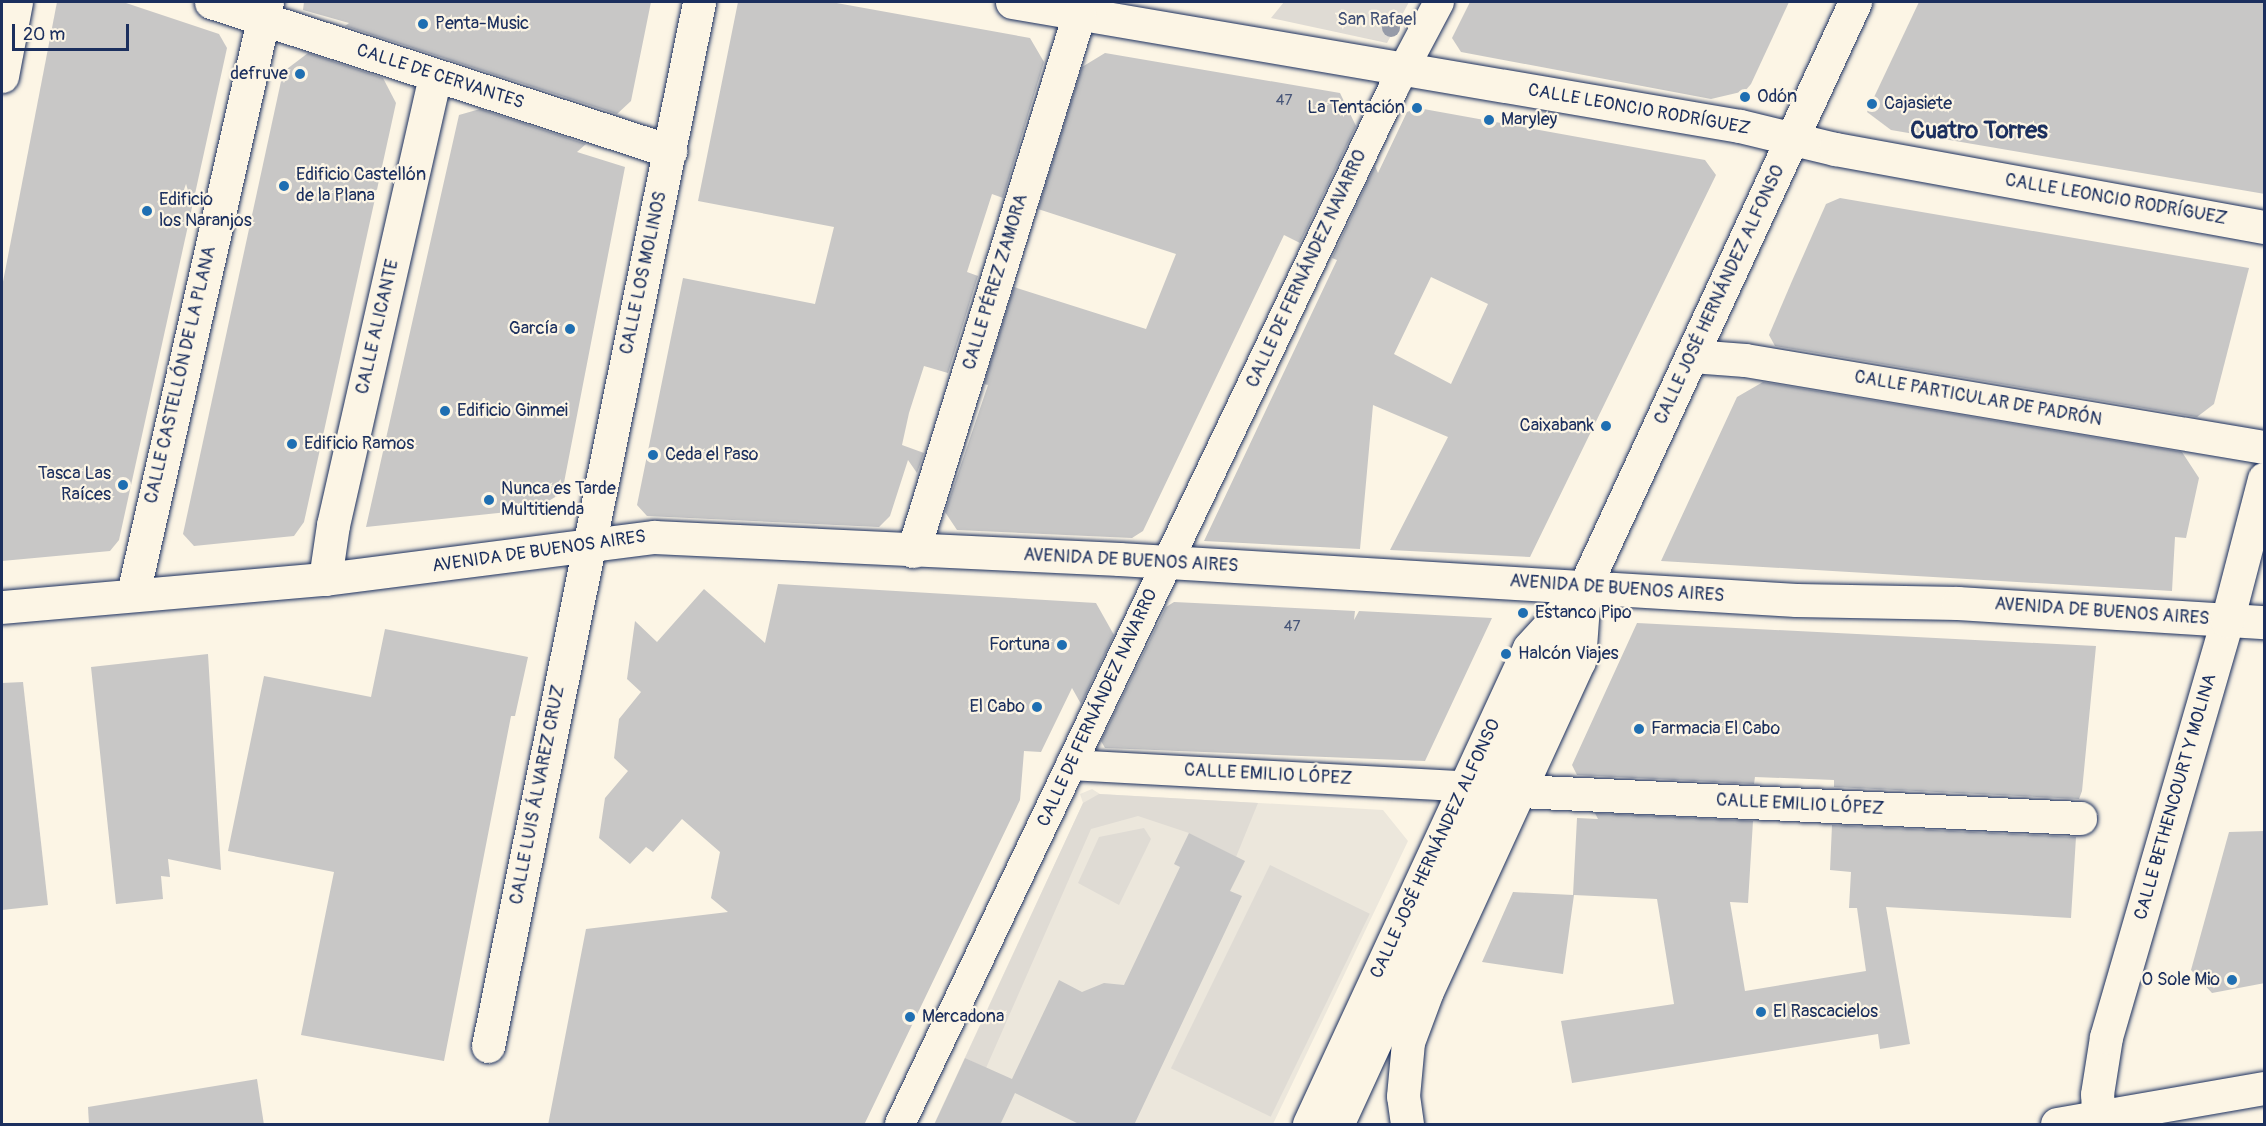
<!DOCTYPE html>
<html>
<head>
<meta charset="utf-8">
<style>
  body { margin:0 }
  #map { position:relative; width:2266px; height:1126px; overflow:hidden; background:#fcf5e5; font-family:Pangolin,sans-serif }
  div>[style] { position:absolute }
  .built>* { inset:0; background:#ece7dc }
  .green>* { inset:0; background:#dfdbd4; transform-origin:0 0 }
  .building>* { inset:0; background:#c8c7c6 }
  .roads { filter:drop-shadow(0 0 2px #1b2f5e) drop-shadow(0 0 2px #1b2f5e) }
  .pedestrian>* { height:30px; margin:-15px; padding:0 15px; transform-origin:15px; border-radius:15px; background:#fcf5e5 }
  .minor>* { height:33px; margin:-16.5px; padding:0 16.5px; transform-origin:16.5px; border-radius:16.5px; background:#fcf5e5 }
  .tertiary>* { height:33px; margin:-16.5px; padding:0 16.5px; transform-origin:16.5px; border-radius:16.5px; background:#fcf5e5 }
  .trunk>* { height:33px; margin:-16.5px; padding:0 16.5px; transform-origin:16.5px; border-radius:16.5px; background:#fcf5e5 }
  .trees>* { width:18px; height:18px; margin:-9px; border-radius:50%; background:#969ba8 }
  .dots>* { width:16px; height:16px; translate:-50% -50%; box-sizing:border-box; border:3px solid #fcf5e5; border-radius:50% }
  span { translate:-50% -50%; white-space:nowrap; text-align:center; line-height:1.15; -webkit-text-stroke:4.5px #fcf5e5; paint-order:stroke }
  .number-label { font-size:15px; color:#465578 }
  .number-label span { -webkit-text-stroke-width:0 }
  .park-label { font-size:18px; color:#425176 }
  .poi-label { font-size:18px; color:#1b2f5e }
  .left { translate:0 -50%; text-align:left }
  .right { translate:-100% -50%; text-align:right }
  .street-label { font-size:18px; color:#1b2f5e }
  .district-label { font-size:24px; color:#1b2f5e; font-weight:700 }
  .frame { position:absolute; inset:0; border:3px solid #1b2f5e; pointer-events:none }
  .scale { position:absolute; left:12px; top:24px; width:117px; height:27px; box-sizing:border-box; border:3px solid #1b2f5e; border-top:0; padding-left:8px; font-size:18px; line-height:21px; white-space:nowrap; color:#1b2f5e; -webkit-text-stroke:4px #fcf5e5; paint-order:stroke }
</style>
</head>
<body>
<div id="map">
  <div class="built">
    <i style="clip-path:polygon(1092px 789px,1100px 794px,1383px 810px,1408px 841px,1273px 1124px,934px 1124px,1083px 803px,1080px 794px)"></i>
  </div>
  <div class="green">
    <i style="clip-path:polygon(1284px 2px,1409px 2px,1387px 43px,1271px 18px)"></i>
    <i style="clip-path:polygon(1099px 794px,1258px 803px,1236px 857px,1189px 833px,1138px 816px,1091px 829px,986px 1068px,965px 1058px,1083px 803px)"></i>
    <i style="clip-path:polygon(1144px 828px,1151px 839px,1119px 905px,1078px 883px,1099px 837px)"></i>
    <i style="left:1270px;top:865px;width:111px;height:226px;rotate:26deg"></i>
  </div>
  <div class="building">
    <i style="clip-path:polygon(57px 2px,123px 2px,219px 34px,227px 48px,119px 540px,110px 551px,2px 561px,2px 287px)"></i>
    <i style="clip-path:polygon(304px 2px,651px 2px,631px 101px,617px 114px,345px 26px,349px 23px,303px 10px)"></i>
    <i style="clip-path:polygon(738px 2px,831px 2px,1030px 38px,1044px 62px,1003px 198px,992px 194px,967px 272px,978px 276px,948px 373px,924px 366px,909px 413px,902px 445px,924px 453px,917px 473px,908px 460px,890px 516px,879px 527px,647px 516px,637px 505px,683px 278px,815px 304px,834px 227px,698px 201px)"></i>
    <i style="clip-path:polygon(1470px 2px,1789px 2px,1751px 84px,1745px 91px,1711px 99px,1461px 52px,1452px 38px)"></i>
    <i style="clip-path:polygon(1919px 2px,2265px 2px,2265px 194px,1891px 130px,1867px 112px)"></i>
    <i style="clip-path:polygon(308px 53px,383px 78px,396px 103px,304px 522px,294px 536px,194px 546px,183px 534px,283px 72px)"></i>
    <i style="clip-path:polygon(1105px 53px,1340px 93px,1356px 126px,1300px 243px,1284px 235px,1143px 531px,1132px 538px,957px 530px,945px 512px,988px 385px,984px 384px,1014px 287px,1146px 329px,1176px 254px,1038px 209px,1082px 67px)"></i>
    <i style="clip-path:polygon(evenodd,1418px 108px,1705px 160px,1716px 175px,1530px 557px,1390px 550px,1448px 437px,1373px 405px,1360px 549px,1204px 541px,1337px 260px,1332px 258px,1375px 166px,1378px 173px,1407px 112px,1418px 108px,1431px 277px,1488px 304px,1451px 384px,1394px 354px,1431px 277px)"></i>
    <i style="clip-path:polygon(480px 109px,586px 144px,577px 152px,625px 167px,562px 493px,535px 509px,366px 527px,459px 115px)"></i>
    <i style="clip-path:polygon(1840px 198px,2249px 268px,2214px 404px,2197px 417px,1775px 346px,1769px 335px,1792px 281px,1826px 204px)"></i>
    <i style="clip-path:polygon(1763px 382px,2182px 452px,2199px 478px,2186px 538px,2175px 537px,2172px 591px,1661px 561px,1737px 397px)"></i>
    <i style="clip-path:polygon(778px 584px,1096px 603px,1114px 635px,1081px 704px,1072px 688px,1041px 752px,1024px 751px,1020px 800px,864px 1125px,548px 1125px,586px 929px,728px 912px,711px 898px,720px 852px,682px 819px,653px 852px,646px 847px,630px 864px,599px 838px,605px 798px,628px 771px,614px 758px,619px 719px,641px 692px,627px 679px,635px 621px,657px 642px,704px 589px,765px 643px)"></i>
    <i style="clip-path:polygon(1174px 602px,1355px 611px,1354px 620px,1359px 611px,1492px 618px,1425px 761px,1105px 748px,1101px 741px,1166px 607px)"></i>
    <i style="clip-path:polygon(1637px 623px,2096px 646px,2082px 791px,2079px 799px,1834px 787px,1834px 780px,1755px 777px,1754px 784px,1577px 775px,1572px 765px)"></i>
    <i style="clip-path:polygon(385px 629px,528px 657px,515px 716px,511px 716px,444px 1061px,301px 1035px,334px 872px,228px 851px,264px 676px,371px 697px)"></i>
    <i style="clip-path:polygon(208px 654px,221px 870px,168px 859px,170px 877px,161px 876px,163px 899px,116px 904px,91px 667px)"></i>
    <i style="clip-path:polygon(23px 682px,48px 905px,2px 910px,2px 683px)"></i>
    <i style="clip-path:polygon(1595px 813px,1753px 821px,1748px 903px,1730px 902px,1745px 991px,1866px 971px,1857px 908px,1849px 908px,1851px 872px,1830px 870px,1832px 825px,2076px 837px,2071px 918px,1886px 907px,1910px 1044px,1880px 1049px,1878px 1034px,1572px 1083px,1561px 1021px,1674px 1004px,1657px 899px,1574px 895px,1563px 974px,1482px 962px,1513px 892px,1573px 895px,1577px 818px,1598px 819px)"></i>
    <i style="clip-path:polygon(2265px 831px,2265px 983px,2212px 993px,2191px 970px,2229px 832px)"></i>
    <i style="clip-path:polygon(1189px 833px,1245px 861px,1230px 891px,1242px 896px,1134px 1125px,1081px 1125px,1015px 1093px,1000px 1125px,934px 1125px,965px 1058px,1012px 1079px,1059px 980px,1082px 992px,1104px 983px,1124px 985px,1180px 867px,1174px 864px)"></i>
    <i style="clip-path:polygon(257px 1079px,264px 1125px,89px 1125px,88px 1107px)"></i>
  </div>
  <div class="roads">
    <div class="pedestrian">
      <i style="left:1071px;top:765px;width:395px;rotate:3.1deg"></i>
      <i style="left:900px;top:1124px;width:1146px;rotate:-64.53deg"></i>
      <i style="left:1393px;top:89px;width:98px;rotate:-62.1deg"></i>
    </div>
    <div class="minor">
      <i style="left:211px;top:2px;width:483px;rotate:18deg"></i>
      <i style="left:1012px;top:2px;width:738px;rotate:9.67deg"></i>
      <i style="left:1740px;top:126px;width:98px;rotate:13.6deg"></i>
      <i style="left:1835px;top:149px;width:436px;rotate:10.3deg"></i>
      <i style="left:2px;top:76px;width:75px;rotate:-79.3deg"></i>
      <i style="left:1692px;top:356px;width:53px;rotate:4.3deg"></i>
      <i style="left:1745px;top:360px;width:526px;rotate:9.52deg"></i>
      <i style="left:913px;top:551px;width:562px;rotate:-72.82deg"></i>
      <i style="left:325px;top:579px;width:55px;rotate:-81.6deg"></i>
      <i style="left:333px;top:525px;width:460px;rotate:-77.2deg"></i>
      <i style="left:133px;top:594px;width:607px;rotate:-77.25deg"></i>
      <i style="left:2px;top:607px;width:324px;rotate:-5deg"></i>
      <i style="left:325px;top:579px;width:332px;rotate:-7.3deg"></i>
      <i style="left:654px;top:537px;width:466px;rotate:2.7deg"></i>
      <i style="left:1119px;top:559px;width:678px;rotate:3.47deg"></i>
      <i style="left:1796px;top:600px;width:162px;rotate:1.1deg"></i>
      <i style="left:1958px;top:603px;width:307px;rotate:3.6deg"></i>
      <i style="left:1520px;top:791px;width:561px;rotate:2.76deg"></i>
      <i style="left:488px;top:1046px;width:1065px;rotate:-78.57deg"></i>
      <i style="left:2098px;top:1117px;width:23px;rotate:-92deg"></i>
      <i style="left:2097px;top:1094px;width:58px;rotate:-81deg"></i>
      <i style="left:2106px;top:1037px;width:433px;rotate:-73.8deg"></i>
      <i style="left:2227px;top:621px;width:147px;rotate:-75.4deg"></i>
    </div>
    <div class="tertiary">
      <i style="left:1309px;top:1124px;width:524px;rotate:-65.19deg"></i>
      <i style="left:1529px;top:648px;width:81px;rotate:-47.5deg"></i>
      <i style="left:1584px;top:588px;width:646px;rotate:-65.18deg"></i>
      <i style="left:1407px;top:1124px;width:28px;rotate:-98deg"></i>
      <i style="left:1403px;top:1096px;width:54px;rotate:-84.7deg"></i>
      <i style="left:1408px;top:1042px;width:54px;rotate:-69.6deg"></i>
      <i style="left:1427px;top:991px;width:363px;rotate:-65.3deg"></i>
      <i style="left:1579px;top:661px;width:70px;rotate:-85.9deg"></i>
      <i style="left:2057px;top:1124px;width:210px;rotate:-9.9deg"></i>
    </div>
    <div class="trunk">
      <i style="left:1341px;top:1116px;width:581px;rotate:-65.29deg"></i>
    </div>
  </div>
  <div class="trees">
    <i style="left:1391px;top:28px"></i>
  </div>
  <div class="dots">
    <i style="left:423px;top:24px;background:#1f6fb2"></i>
    <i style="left:300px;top:74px;background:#1f6fb2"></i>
    <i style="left:1745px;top:97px;background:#1f6fb2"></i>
    <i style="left:1872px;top:104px;background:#1f6fb2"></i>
    <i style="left:1417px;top:108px;background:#1f6fb2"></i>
    <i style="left:1489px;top:120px;background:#1f6fb2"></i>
    <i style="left:284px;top:186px;background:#1f6fb2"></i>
    <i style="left:147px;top:211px;background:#1f6fb2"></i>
    <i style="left:570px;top:329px;background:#1f6fb2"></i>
    <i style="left:445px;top:411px;background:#1f6fb2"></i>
    <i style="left:1606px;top:426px;background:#1f6fb2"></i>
    <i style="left:292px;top:444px;background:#1f6fb2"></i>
    <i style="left:653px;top:455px;background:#1f6fb2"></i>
    <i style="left:123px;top:485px;background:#1f6fb2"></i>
    <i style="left:489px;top:500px;background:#1f6fb2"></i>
    <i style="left:1523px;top:613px;background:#1f6fb2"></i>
    <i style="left:1062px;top:645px;background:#1f6fb2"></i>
    <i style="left:1506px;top:654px;background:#1f6fb2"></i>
    <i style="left:1037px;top:707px;background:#1f6fb2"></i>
    <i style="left:1639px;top:729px;background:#1f6fb2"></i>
    <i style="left:2232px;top:980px;background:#1f6fb2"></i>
    <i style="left:1761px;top:1012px;background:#1f6fb2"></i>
    <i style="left:910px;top:1017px;background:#1f6fb2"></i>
  </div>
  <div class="number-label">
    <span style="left:1284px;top:101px">47</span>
    <span style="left:1292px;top:627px">47</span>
  </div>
  <div class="park-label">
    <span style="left:1377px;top:20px">San Rafael</span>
  </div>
  <div class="poi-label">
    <span class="left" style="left:435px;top:24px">Penta-Music</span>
    <span class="right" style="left:288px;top:74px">defruve</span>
    <span class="left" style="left:1757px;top:97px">Odón</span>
    <span class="left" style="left:1884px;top:104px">Cajasiete</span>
    <span class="right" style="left:1405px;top:108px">La Tentación</span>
    <span class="left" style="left:1501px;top:120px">Maryley</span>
    <span class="left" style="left:296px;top:186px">Edificio Castellón<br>de la Plana</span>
    <span class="left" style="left:159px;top:211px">Edificio<br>los Naranjos</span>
    <span class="right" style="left:558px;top:329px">García</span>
    <span class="left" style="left:457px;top:411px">Edificio Ginmei</span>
    <span class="right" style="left:1594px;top:426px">Caixabank</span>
    <span class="left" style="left:304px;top:444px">Edificio Ramos</span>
    <span class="left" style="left:665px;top:455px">Ceda el Paso</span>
    <span class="right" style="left:111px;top:485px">Tasca Las<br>Raíces</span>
    <span class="left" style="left:501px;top:500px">Nunca es Tarde<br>Multitienda</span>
    <span class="left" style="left:1535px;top:613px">Estanco Pipo</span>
    <span class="right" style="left:1050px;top:645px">Fortuna</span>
    <span class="left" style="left:1518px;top:654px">Halcón Viajes</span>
    <span class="right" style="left:1025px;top:707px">El Cabo</span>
    <span class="left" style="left:1651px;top:729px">Farmacia El Cabo</span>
    <span class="right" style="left:2220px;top:980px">O Sole Mio</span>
    <span class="left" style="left:1773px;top:1012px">El Rascacielos</span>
    <span class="left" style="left:922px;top:1017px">Mercadona</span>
  </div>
  <div class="street-label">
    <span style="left:440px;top:77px;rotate:18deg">CALLE DE CERVANTES</span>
    <span style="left:1639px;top:110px;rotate:10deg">CALLE LEONCIO RODRÍGUEZ</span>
    <span style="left:2116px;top:200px;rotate:10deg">CALLE LEONCIO RODRÍGUEZ</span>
    <span style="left:1307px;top:269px;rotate:-65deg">CALLE DE FERNÁNDEZ NAVARRO</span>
    <span style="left:644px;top:273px;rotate:-78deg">CALLE LOS MOLINOS</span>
    <span style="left:996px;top:282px;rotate:-73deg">CALLE PÉREZ ZAMORA</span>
    <span style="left:1720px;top:295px;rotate:-65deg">CALLE JOSÉ HERNÁNDEZ ALFONSO</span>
    <span style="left:378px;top:327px;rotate:-77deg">CALLE ALICANTE</span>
    <span style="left:181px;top:375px;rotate:-77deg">CALLE CASTELLÓN DE LA PLANA</span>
    <span style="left:1978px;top:399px;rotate:10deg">CALLE PARTICULAR DE PADRÓN</span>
    <span style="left:539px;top:552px;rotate:-8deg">AVENIDA DE BUENOS AIRES</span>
    <span style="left:1131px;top:561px;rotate:3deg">AVENIDA DE BUENOS AIRES</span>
    <span style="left:1617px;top:589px;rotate:4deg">AVENIDA DE BUENOS AIRES</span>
    <span style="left:2102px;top:612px;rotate:4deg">AVENIDA DE BUENOS AIRES</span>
    <span style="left:1098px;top:708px;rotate:-65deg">CALLE DE FERNÁNDEZ NAVARRO</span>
    <span style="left:1268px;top:775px;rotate:3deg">CALLE EMILIO LÓPEZ</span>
    <span style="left:538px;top:795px;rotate:-79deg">CALLE LUIS ÁLVAREZ CRUZ</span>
    <span style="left:2176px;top:797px;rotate:-74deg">CALLE BETHENCOURT Y MOLINA</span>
    <span style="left:1800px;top:805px;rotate:3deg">CALLE EMILIO LÓPEZ</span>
    <span style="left:1436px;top:849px;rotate:-65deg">CALLE JOSÉ HERNÁNDEZ ALFONSO</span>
  </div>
  <div class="district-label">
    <span style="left:1979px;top:131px">Cuatro Torres</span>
  </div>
  <div class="frame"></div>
  <div class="scale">20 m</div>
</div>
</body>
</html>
